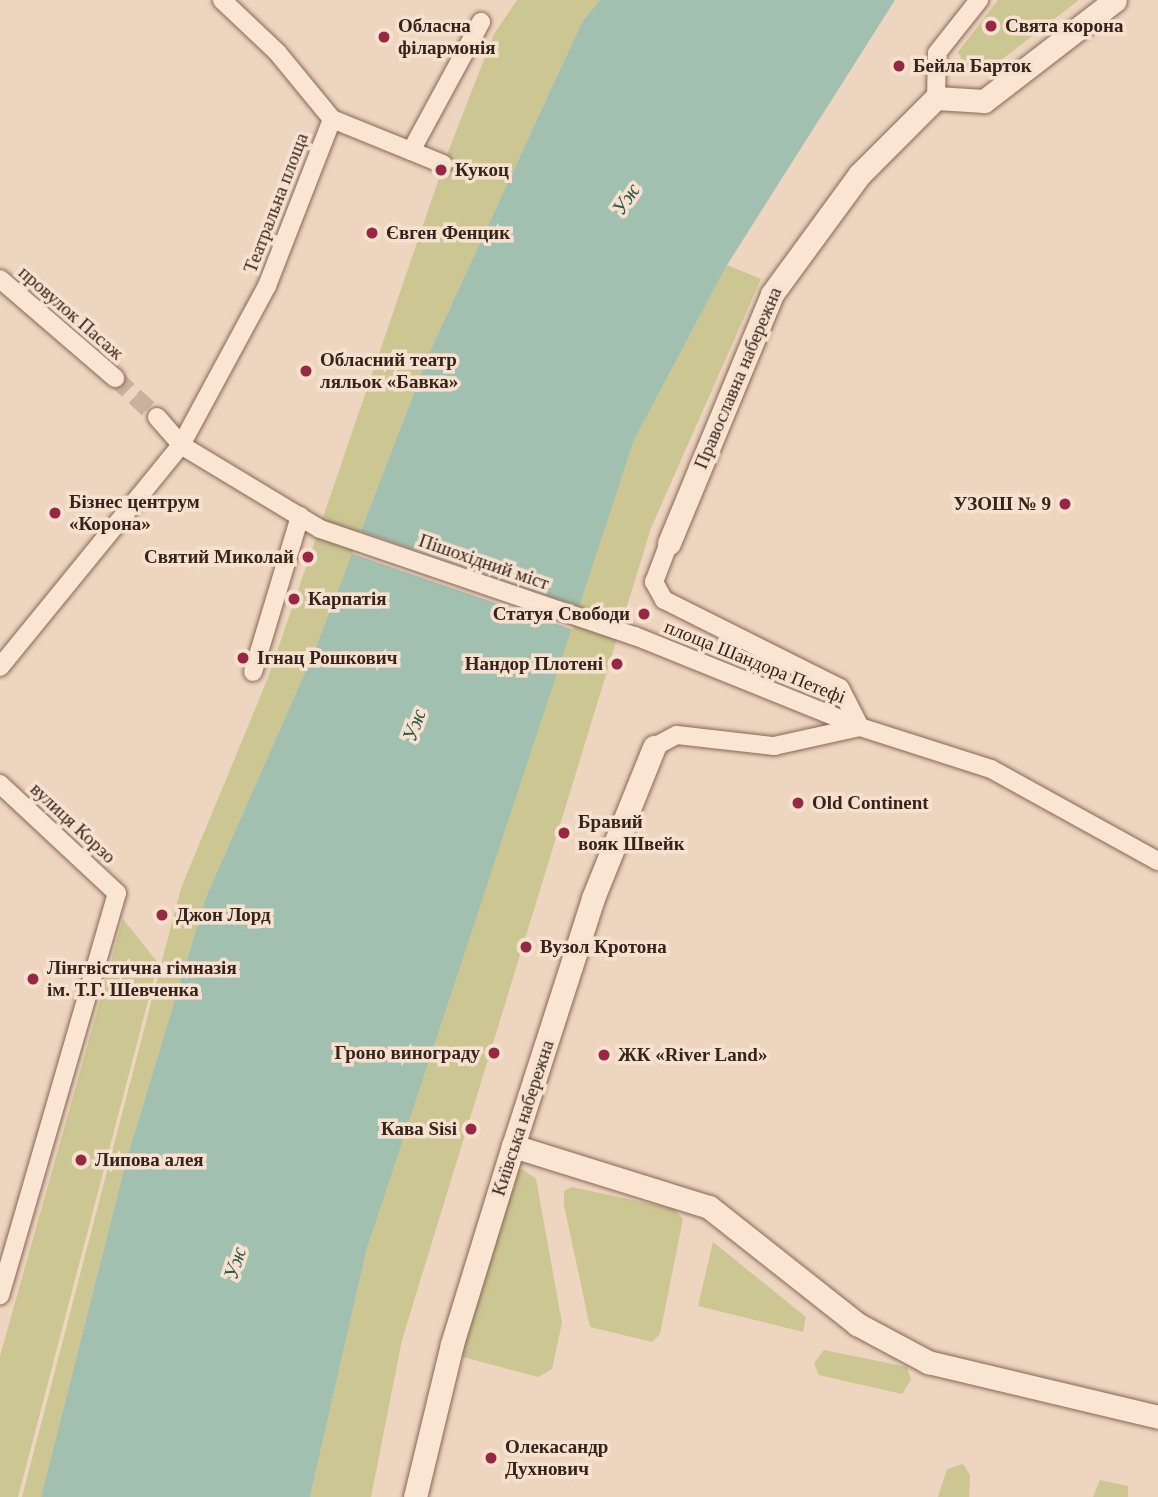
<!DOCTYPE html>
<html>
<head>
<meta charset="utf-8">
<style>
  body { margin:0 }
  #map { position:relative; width:1158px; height:1497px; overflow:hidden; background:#eed5bf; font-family:"Times New Roman",serif }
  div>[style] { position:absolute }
  .green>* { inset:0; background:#ccc693 }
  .water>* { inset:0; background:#a2c0b0 }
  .pier>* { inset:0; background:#eed5bf; transform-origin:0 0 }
  .pedestrian-tunnel>* { height:18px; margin-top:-9px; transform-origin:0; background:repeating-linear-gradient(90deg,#c9b19e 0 18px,transparent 0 27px) }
  .roads { filter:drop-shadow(0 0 2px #876657) drop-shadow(0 0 2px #876657) }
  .pedestrian>* { height:18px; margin:-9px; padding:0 9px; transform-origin:9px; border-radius:9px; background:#f9e5d2 }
  .minor>* { height:23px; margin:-11.5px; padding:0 11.5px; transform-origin:11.5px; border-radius:11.5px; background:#f9e5d2 }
  .dots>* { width:19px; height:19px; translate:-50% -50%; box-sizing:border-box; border:4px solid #f6e1cf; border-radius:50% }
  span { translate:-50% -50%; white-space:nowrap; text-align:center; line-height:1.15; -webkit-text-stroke:7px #f6e1cf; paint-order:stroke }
  .poi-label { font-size:19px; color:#36231c; font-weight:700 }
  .left { translate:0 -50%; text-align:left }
  .right { translate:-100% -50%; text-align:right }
  .street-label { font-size:19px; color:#36231c }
  .water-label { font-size:21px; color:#2b564a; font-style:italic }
</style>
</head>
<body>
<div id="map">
  <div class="green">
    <i style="clip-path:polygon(517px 0,600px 0,582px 22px,431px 349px,314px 652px,206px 897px,126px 1161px,41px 1497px,22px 1497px,181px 888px,268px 678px,448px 152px,494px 34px)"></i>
    <i style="clip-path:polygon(998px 0,1079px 0,988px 70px,969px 76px,958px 52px)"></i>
    <i style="clip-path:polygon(727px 265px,761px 279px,651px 528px,402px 1340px,371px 1497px,310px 1497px,367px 1248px,464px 937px,634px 440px)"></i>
    <i style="clip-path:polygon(123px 919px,158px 963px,18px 1497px,0 1497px,0 1356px)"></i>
    <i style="clip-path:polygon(522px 1169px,536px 1179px,562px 1323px,552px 1369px,538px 1377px,463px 1357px,458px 1349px,514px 1172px)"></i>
    <i style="clip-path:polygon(572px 1187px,674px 1209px,683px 1219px,660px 1334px,652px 1342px,590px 1327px,564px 1205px,564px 1191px)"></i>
    <i style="clip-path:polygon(713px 1242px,806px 1317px,803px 1332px,698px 1306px)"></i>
    <i style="clip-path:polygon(824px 1350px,907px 1367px,911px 1380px,902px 1394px,819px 1375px,814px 1363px)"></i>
    <i style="clip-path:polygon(963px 1464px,970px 1475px,969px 1497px,938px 1497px,947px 1469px)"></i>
    <i style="clip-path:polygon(1100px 1480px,1128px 1486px,1128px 1497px,1093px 1497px)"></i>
  </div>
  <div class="water">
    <i style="clip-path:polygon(600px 0,895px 0,727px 265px,634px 440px,367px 1248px,310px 1497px,41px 1497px,126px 1161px,206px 897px,314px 652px,431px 349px,582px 22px)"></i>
  </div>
  <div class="pier">
    <i style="left:360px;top:531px;width:233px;height:24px;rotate:19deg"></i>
  </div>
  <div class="pedestrian-tunnel">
    <i style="left:115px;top:378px;width:57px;rotate:42.9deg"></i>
  </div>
  <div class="roads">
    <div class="pedestrian">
      <i style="left:936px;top:98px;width:45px;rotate:-88.7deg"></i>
      <i style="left:937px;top:53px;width:68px;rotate:-51.6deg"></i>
      <i style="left:332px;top:119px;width:120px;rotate:22.1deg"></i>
      <i style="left:411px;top:151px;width:147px;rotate:-61.5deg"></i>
      <i style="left:0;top:279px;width:152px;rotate:40.7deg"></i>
      <i style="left:157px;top:417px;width:37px;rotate:49deg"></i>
      <i style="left:181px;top:445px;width:162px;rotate:31.1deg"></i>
      <i style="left:320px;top:529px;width:333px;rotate:18.8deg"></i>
      <i style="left:635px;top:636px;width:243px;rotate:22deg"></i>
      <i style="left:860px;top:727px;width:138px;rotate:17.8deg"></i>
      <i style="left:991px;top:769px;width:191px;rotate:28.9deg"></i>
      <i style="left:0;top:667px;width:286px;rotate:-50.8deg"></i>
      <i style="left:181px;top:445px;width:181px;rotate:-61.6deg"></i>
      <i style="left:267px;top:286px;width:179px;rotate:-68.7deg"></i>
      <i style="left:332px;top:119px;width:87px;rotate:-129.4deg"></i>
      <i style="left:277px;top:52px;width:76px;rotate:-136.6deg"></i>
      <i style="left:253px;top:672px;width:163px;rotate:-73.2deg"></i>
      <i style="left:654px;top:747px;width:26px;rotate:-28deg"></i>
      <i style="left:677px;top:735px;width:98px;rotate:6.5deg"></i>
      <i style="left:774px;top:746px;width:88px;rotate:-12.5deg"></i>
      <i style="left:860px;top:727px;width:44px;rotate:-117.1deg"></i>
      <i style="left:840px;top:688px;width:197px;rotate:-153.4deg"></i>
      <i style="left:664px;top:600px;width:21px;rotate:-119deg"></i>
      <i style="left:654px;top:582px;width:42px;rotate:-69deg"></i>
      <i style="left:0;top:784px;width:160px;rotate:43deg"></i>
      <i style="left:117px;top:893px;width:419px;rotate:106.2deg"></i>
    </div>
    <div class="minor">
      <i style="left:669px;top:543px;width:269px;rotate:-67.5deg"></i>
      <i style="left:772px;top:294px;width:147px;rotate:-53.8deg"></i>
      <i style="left:859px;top:175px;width:109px;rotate:-45deg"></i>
      <i style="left:936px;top:98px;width:48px;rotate:3.6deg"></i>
      <i style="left:984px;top:101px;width:165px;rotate:-37.6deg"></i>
      <i style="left:513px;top:1146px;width:205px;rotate:17.3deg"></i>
      <i style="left:709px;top:1207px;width:189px;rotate:38.3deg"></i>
      <i style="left:857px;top:1324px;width:81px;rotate:28.2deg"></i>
      <i style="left:928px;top:1362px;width:236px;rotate:13.4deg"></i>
      <i style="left:415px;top:1497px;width:157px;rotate:-76.4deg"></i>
      <i style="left:452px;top:1344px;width:207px;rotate:-72.9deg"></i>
      <i style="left:513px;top:1146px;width:261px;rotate:-72.1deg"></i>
      <i style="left:593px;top:898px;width:163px;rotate:-68deg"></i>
    </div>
  </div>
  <div class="dots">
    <i style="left:991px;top:26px;background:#972742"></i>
    <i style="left:384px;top:37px;background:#972742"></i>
    <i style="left:899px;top:66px;background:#972742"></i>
    <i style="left:441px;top:170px;background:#972742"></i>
    <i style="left:372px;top:233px;background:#972742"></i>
    <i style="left:306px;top:371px;background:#972742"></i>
    <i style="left:1065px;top:504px;background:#972742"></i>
    <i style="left:55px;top:513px;background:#972742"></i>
    <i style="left:308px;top:557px;background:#972742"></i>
    <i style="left:294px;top:599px;background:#972742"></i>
    <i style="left:644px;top:614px;background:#972742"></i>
    <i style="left:243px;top:658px;background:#972742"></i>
    <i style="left:617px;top:664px;background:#972742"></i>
    <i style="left:798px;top:803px;background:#972742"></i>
    <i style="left:564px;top:833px;background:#972742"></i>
    <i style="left:162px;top:915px;background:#972742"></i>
    <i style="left:526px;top:947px;background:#972742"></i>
    <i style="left:33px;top:979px;background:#972742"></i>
    <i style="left:494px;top:1053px;background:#972742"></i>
    <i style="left:604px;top:1055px;background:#972742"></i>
    <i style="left:471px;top:1129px;background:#972742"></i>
    <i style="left:81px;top:1160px;background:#972742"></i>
    <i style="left:491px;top:1458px;background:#972742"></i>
  </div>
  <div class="poi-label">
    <span class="left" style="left:398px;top:37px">Обласна<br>філармонія</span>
    <span class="left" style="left:1005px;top:26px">Свята корона</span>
    <span class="left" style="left:913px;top:66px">Бейла Барток</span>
    <span class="left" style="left:455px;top:170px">Кукоц</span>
    <span class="left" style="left:386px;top:233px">Євген Фенцик</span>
    <span class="left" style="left:320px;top:371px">Обласний театр<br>ляльок «Бавка»</span>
    <span class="left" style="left:69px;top:513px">Бізнес центрум<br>«Корона»</span>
    <span class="right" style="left:1051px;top:504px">УЗОШ № 9</span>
    <span class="right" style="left:294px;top:557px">Святий Миколай</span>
    <span class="left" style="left:308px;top:599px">Карпатія</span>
    <span class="right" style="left:630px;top:614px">Статуя Свободи</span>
    <span class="left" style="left:257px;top:658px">Ігнац Рошкович</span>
    <span class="right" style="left:603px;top:664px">Нандор Плотені</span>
    <span class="left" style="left:812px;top:803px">Old Continent</span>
    <span class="left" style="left:578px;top:833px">Бравий<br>вояк Швейк</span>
    <span class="left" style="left:176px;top:915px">Джон Лорд</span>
    <span class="left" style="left:540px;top:947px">Вузол Кротона</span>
    <span class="left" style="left:47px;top:979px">Лінгвістична гімназія<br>ім. Т.Г. Шевченка</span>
    <span class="right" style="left:480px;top:1053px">Гроно винограду</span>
    <span class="left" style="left:618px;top:1055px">ЖК «River Land»</span>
    <span class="right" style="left:457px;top:1129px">Кава Sisi</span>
    <span class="left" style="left:95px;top:1160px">Липова алея</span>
    <span class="left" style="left:505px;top:1458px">Олекасандр<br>Духнович</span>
  </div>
  <div class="street-label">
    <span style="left:276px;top:203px;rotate:-69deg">Театральна площа</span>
    <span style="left:71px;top:313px;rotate:41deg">провулок Пасаж</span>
    <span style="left:738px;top:378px;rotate:-67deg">Православна набережна</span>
    <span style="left:484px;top:562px;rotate:19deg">Пішохідний міст</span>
    <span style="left:755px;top:662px;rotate:22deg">площа Шандора Петефі</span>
    <span style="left:73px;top:823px;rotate:43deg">вулиця Корзо</span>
    <span style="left:523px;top:1118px;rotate:-72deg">Київська набережна</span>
  </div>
  <div class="water-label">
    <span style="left:626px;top:199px;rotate:-56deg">Уж</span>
    <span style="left:414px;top:725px;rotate:-70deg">Уж</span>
    <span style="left:235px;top:1263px;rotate:-72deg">Уж</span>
  </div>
</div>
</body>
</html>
